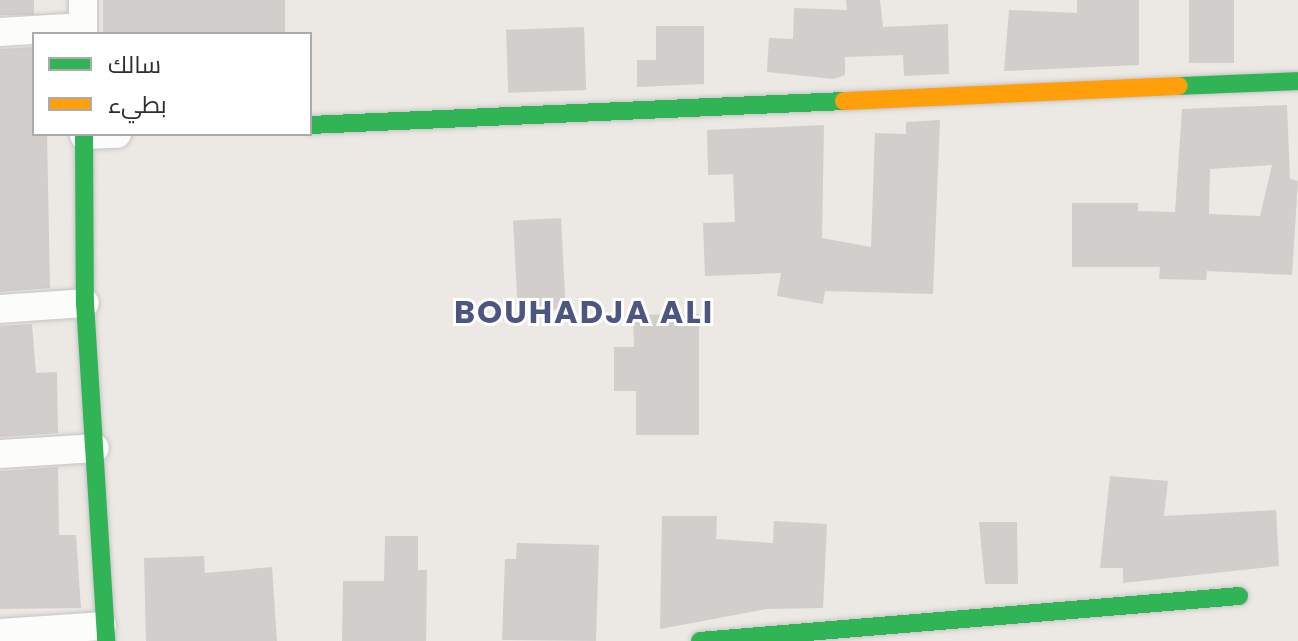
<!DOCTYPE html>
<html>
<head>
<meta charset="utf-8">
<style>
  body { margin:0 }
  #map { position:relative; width:1298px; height:641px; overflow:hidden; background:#ece8e4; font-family:Poppins,Cairo,sans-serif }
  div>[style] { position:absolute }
  .building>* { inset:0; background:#d1cecb; transform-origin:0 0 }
  .roads { filter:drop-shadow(0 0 2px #c5c4c5) drop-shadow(0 0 2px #c5c4c5) }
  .street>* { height:28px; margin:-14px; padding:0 14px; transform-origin:14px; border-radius:14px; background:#fcfcfb }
  .fast>* { height:18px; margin:-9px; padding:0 9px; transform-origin:9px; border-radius:9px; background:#30b455 }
  .slow>* { height:18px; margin:-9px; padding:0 9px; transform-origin:9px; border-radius:9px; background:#ff9f0a }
  span { translate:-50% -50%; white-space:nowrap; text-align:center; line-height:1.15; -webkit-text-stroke:6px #fff; paint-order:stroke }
  .district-label { font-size:32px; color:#4d5680; font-weight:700; letter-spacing:2px }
  .legend { position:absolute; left:32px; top:32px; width:280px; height:104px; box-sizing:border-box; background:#fff; border:2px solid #ababab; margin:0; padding:10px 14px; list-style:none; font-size:24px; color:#2e2e2e }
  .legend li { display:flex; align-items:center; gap:16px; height:40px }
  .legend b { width:40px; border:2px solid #ababab }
</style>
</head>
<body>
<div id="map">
  <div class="building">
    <i style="left:0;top:0;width:34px;height:15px"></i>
    <i style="left:103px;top:0;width:182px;height:34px"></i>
    <i style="clip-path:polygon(846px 0,880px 0,883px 27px,948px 24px,949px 74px,904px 76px,903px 55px,845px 57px,845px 75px,834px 79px,767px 72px,769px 38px,793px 39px,794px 8px,847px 10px)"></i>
    <i style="clip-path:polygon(1077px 0,1139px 0,1139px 65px,1004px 71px,1009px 10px,1077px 13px)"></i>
    <i style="left:1189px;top:0;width:45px;height:63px"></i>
    <i style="clip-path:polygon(656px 26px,704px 26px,704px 84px,637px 87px,637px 60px,656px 60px)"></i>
    <i style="left:584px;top:27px;width:63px;height:78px;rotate:88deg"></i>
    <i style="clip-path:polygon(34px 47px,34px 134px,47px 134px,50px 288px,0 292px,0 49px)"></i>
    <i style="clip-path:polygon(evenodd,1287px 105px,1290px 179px,1298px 181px,1292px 275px,1207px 271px,1206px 280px,1159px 279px,1160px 267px,1072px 267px,1072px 203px,1138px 203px,1138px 211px,1175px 212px,1182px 109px,1287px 105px,1272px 165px,1260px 216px,1209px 214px,1210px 169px,1272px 165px)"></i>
    <i style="clip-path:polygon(940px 120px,933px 294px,825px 291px,823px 304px,777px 296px,781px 273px,705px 276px,703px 223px,735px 222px,733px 174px,708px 175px,707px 130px,824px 125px,822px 238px,871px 247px,875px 133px,906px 134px,906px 122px)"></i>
    <i style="left:561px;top:218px;width:91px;height:48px;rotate:87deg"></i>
    <i style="clip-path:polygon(699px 314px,699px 435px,636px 435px,636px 391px,614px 391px,614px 347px,634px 347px,633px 315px)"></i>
    <i style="clip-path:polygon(32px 324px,36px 373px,57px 372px,58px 433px,0 437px,0 326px)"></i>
    <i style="clip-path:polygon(58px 467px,59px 535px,76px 535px,81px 608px,0 609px,0 471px)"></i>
    <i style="clip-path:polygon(1110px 476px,1168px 481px,1164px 516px,1276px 510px,1279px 566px,1123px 583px,1123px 568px,1100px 568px)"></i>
    <i style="clip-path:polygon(662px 516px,717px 516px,716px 539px,773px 543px,774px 521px,827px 524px,823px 608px,767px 609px,660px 629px)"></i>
    <i style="clip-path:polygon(979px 522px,1017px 522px,1018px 584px,985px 584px)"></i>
    <i style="clip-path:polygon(385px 536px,418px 536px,418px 570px,427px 570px,426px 641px,342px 641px,343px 581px,384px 581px)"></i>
    <i style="clip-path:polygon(517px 543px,599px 545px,596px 641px,502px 640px,505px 559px,516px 559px)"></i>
    <i style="clip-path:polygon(204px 556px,205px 573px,272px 567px,277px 641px,146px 641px,144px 558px)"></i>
  </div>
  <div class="roads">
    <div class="street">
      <i style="left:83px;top:0;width:34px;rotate:90deg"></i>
      <i style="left:0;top:32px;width:83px;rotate:-3.4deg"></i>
      <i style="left:84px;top:135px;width:33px;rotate:-2deg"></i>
      <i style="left:0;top:309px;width:85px;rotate:-4deg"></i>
      <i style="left:0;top:454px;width:95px;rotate:-3.6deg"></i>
      <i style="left:0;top:633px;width:102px;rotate:-3.9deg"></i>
    </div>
    <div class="fast">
      <i style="left:1179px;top:86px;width:119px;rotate:-2.4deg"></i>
      <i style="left:310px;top:125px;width:535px;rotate:-2.57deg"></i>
      <i style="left:84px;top:134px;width:169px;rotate:89.7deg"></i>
      <i style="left:85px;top:303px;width:339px;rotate:86.4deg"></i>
      <i style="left:700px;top:641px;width:541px;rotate:-4.77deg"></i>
    </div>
    <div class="slow">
      <i style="left:844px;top:101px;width:335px;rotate:-2.6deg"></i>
    </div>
  </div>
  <div class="district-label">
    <span style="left:584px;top:312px">BOUHADJA ALI</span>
  </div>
  <ul class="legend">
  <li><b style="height:10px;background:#30b455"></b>سالك</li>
  <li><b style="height:10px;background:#ff9f0a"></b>بطيء</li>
  </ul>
</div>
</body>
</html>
